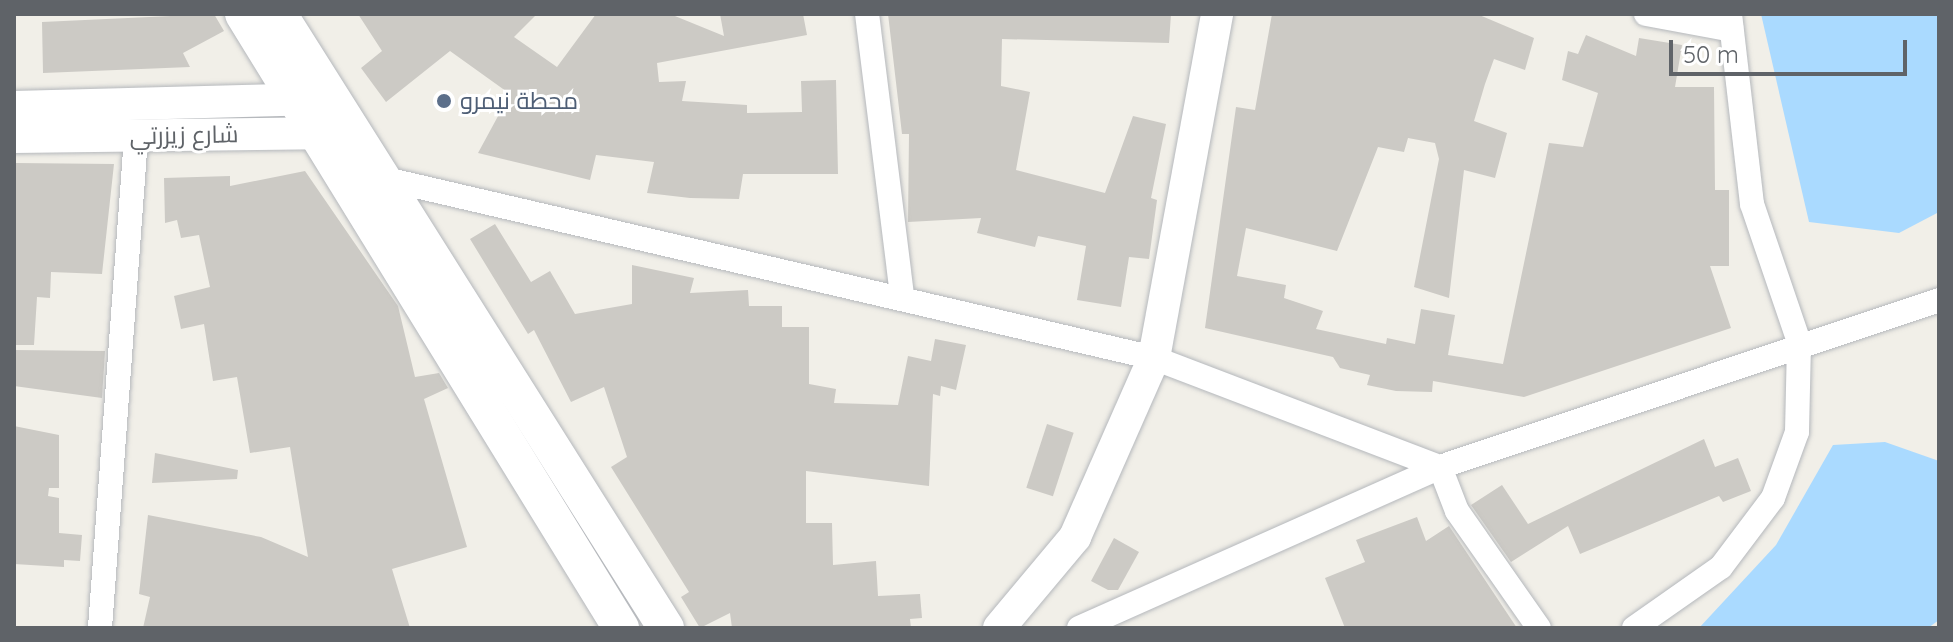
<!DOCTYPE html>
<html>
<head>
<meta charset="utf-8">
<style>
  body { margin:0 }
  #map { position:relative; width:1953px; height:642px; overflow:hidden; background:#f1efe8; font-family:Quicksand,Cairo,sans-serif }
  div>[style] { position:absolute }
  .water>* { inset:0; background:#aadaff }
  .building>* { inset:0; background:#cccac5; transform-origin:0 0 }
  .roads { filter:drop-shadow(0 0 2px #b5b8bc) drop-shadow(0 0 2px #b5b8bc) }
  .minor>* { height:24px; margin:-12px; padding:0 12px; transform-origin:12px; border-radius:12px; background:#fff }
  .tertiary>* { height:32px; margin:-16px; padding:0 16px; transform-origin:16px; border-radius:16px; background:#fff }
  .secondary>* { height:36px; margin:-18px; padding:0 18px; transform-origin:18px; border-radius:18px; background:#fff }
  .dots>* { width:22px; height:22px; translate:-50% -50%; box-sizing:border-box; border:4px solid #fff; border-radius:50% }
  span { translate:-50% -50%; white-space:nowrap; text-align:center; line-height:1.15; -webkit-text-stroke:6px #fff; paint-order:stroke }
  .service-label { font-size:24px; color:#4e5e75 }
  .left { translate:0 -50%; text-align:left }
  .street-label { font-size:24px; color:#5f6368 }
  .frame { position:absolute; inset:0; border:16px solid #5f6368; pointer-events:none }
  .scale { position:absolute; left:1669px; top:40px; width:238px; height:36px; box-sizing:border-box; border:4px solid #5f6368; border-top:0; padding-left:10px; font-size:24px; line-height:28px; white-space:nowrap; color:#5f6368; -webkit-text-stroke:6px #fff; paint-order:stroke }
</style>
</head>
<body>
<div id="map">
  <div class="water">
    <i style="clip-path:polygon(1761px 14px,1939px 14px,1939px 212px,1899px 233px,1809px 222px)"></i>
    <i style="clip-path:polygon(1885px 442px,1939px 461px,1939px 620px,1928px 628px,1699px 628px,1776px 545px,1833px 445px)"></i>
  </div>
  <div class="building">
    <i style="clip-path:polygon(214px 14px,224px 31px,183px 53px,190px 67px,43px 73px,42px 22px)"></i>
    <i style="clip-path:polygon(358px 14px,537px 14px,514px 37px,557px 67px,596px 14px,670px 14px,724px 36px,720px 14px,803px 14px,807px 35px,657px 63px,659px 82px,686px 81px,682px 101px,747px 105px,747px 113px,802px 112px,801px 81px,836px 80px,838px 174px,743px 174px,739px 199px,690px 198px,647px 193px,654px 162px,596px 155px,590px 180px,478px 153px,510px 94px,450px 51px,386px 102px,361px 68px,382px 51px)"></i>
    <i style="clip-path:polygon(888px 14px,1171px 14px,1169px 43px,1002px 39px,1001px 86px,1030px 92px,1016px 170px,1105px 193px,1133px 116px,1166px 124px,1151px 198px,1157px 200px,1149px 259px,1129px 257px,1121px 307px,1077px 300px,1086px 246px,1038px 236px,1035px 247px,977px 233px,981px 218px,908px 222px,909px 134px,902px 134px)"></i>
    <i style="clip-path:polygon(1272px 14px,1477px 14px,1534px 38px,1525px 70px,1494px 59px,1485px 84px,1474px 121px,1507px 133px,1495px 178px,1464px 170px,1449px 298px,1414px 287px,1439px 159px,1435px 143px,1408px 138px,1404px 152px,1378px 147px,1337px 251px,1246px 228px,1237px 276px,1286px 285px,1284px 298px,1323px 311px,1316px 329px,1386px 344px,1387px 338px,1415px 344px,1421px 309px,1455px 315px,1448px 355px,1503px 364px,1549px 143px,1583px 147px,1598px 93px,1562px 80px,1568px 51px,1578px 54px,1586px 35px,1636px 56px,1639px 38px,1682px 45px,1675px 87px,1714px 87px,1715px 190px,1729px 190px,1729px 266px,1710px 266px,1731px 328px,1524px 397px,1433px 381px,1432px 392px,1396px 391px,1367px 385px,1370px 375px,1340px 368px,1333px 357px,1205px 328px,1236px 107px,1255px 110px)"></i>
    <i style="clip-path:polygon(16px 163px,114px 164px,102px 274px,51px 272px,50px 298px,37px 297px,34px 345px,14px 345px)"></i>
    <i style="clip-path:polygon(305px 171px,398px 306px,415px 377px,439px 373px,448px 388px,424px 399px,467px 547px,392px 569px,410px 628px,143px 628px,150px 597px,139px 594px,148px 515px,261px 537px,308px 557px,290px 447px,250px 453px,237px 377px,213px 381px,204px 324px,181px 329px,174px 296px,210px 287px,199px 235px,181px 238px,177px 220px,165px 223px,164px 178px,230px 176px,230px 186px)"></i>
    <i style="clip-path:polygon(495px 224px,531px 282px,550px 271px,575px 314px,632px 304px,632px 265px,694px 278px,690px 293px,748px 290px,749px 306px,782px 306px,782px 327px,809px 327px,809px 384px,836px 389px,834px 403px,898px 405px,908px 356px,931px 361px,935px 339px,966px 345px,956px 390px,941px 386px,940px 396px,933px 394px,929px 486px,806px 471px,806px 523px,832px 523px,833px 565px,876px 561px,878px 596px,920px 594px,922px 618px,910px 619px,911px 628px,732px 628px,730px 613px,700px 628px,681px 597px,689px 592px,611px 467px,627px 457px,604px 387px,571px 402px,534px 330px,528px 334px,470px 239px)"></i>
    <i style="clip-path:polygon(14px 350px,105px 351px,102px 398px,14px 386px)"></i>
    <i style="left:1047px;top:424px;width:28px;height:67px;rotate:18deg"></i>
    <i style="clip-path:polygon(14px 426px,59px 435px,59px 488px,49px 488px,48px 496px,59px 498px,59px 533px,82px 535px,80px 561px,64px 560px,64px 567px,14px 564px)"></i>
    <i style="clip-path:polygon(1704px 439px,1715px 467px,1738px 458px,1751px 491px,1723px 502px,1719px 496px,1580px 554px,1568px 526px,1511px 562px,1471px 505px,1502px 485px,1528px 524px)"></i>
    <i style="clip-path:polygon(155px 453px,238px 470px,237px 479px,152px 483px)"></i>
    <i style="clip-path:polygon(1417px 517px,1426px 541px,1449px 526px,1517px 628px,1345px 628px,1325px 578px,1365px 562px,1356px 540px)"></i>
    <i style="clip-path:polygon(1114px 538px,1139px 552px,1118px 590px,1108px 590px,1091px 581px)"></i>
  </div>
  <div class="roads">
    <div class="minor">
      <i style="left:867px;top:14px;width:282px;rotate:82.9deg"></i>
      <i style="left:1646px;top:14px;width:87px;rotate:10.5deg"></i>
      <i style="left:377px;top:177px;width:798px;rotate:13.11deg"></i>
      <i style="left:1154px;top:358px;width:306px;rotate:20.9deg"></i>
      <i style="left:1440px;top:467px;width:47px;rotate:68.9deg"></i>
      <i style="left:1457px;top:511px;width:143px;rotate:55deg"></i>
      <i style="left:100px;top:628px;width:493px;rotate:-85.8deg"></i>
      <i style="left:1079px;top:628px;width:395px;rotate:-24deg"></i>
      <i style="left:1440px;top:467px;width:526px;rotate:-18.5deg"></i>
      <i style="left:1634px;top:628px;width:106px;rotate:-35deg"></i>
      <i style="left:1721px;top:567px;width:86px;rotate:-53deg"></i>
      <i style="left:1773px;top:498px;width:70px;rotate:-70deg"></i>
      <i style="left:1797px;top:432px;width:90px;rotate:-88.7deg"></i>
      <i style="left:1799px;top:342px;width:146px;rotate:-108.8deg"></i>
      <i style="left:1752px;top:204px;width:191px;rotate:-96.6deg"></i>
    </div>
    <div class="tertiary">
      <i style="left:14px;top:107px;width:305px;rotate:-1.5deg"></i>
      <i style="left:14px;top:137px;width:325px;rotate:-0.7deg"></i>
      <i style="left:999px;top:628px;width:119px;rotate:-50.1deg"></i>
      <i style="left:1075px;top:537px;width:196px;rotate:-66.2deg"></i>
      <i style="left:1154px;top:358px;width:350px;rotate:-79.6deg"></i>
    </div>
    <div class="secondary">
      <i style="left:243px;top:14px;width:721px;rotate:58.38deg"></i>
      <i style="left:279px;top:14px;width:726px;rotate:57.78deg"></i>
    </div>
  </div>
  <div class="dots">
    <i style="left:444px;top:101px;background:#5c6f8a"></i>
  </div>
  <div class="service-label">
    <span class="left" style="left:460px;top:101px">محطة نيمرو</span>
  </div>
  <div class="street-label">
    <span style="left:184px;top:135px;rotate:-1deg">شارع زيزرتي</span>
  </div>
  <div class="frame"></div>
  <div class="scale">50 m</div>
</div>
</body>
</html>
